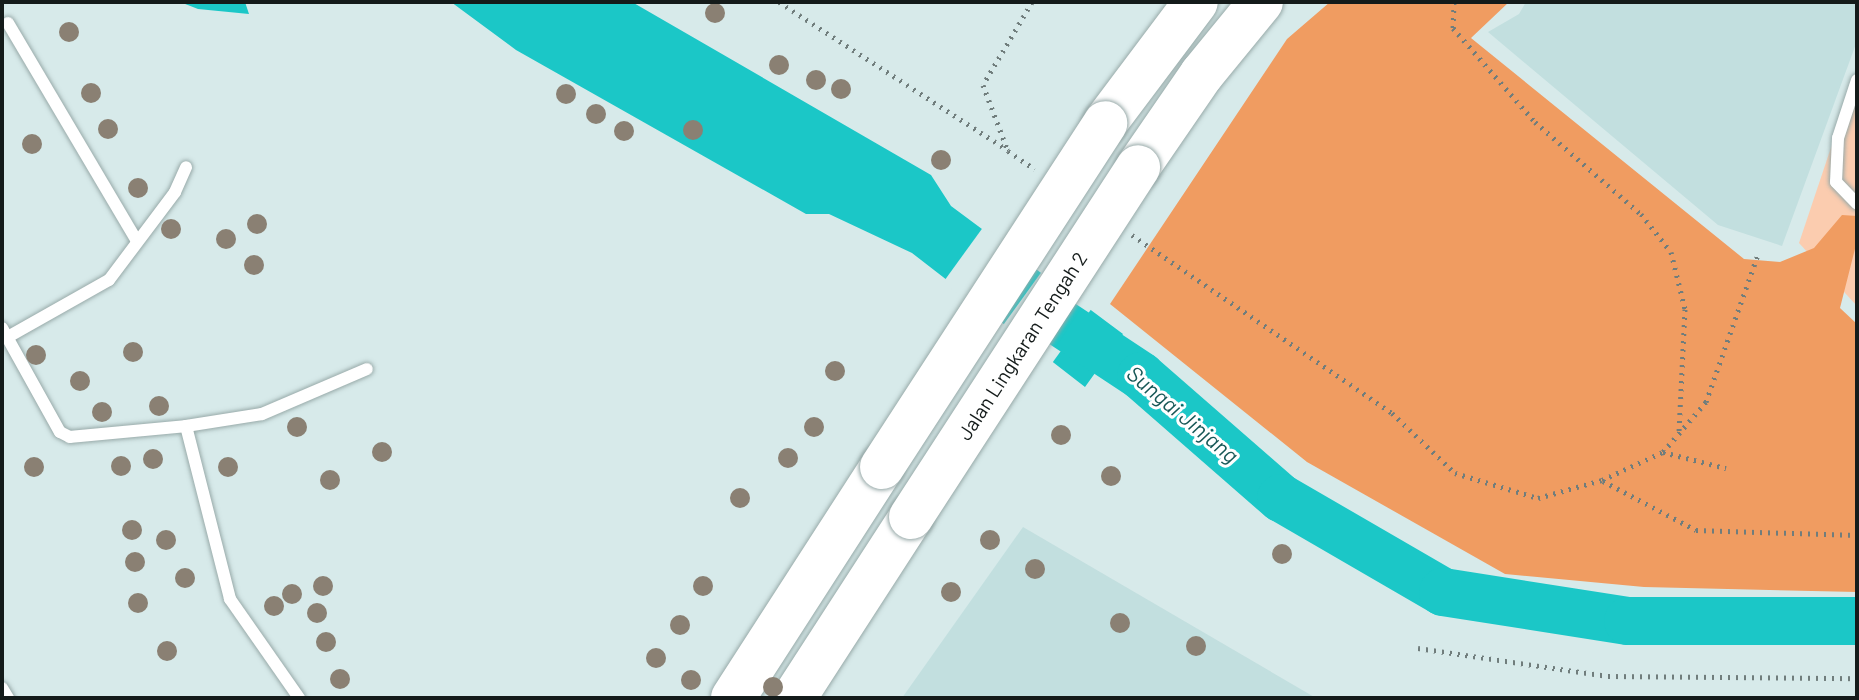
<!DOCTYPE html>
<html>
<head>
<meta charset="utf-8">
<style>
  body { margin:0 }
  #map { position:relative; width:1859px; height:700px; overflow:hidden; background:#d7eaea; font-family:Barlow,sans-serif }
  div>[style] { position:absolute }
  .built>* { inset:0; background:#c2dfdf }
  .green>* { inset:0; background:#fbccaf }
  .forest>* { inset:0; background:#f09c61 }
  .water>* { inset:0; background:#1bc7c7 }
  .pier>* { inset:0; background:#d7eaea; transform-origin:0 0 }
  .river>* { height:48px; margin:-24px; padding:0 24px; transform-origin:24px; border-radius:24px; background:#1bc7c7 }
  .path>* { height:5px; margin-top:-2.5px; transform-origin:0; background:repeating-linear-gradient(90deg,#707d7c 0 2px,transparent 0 8px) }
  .roads { filter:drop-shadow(0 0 2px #98aaa9) drop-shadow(0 0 2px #98aaa9) }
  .lane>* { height:12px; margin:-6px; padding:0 6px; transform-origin:6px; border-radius:6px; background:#fff }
  .highway>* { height:44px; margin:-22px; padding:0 22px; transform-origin:22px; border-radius:22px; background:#fff }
  .bridges { filter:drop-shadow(0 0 2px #98aaa9) drop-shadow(0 0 2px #98aaa9) }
  .highway-bridge>* { height:44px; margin:-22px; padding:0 22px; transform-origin:22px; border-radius:22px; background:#fff }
  .trees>* { width:20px; height:20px; margin:-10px; border-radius:50%; background:#8a8073 }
  span { translate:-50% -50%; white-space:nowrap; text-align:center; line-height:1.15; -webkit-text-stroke:6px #fff; paint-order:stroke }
  .street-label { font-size:20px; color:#141b1a }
  .water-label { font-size:22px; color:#185857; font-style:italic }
  .frame { position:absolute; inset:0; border:4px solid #141b1a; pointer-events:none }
</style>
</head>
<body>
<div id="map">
  <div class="built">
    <i style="clip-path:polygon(1526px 2px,1857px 2px,1857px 41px,1782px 246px,1718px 225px,1488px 32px,1519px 14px)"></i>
    <i style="clip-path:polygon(1023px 527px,1316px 698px,902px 698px)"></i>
  </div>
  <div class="green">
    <i style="clip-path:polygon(1857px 70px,1857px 306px,1799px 243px)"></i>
  </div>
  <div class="forest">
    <i style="clip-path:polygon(1330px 2px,1509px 2px,1471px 38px,1744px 259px,1780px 262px,1814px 248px,1842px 215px,1857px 216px,1857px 241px,1840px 308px,1857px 324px,1857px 592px,1644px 587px,1505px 574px,1307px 462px,1110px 304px,1287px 39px)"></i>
  </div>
  <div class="water">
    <i style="clip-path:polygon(180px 2px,245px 2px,249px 14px,198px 9px)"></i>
    <i style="clip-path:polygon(451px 2px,632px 2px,931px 175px,951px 206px,1123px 334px,1085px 387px,912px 253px,829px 214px,806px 214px,516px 50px)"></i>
  </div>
  <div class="pier">
    <i style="left:984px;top:226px;width:62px;height:70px;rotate:36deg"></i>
    <i style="left:1043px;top:270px;width:62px;height:71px;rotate:36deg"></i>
  </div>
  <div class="river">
    <i style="left:1055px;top:319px;width:103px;rotate:33.5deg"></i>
    <i style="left:1141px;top:376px;width:186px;rotate:41.1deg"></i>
    <i style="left:1281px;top:498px;width:187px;rotate:30.1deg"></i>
    <i style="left:1443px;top:592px;width:187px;rotate:8.9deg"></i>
    <i style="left:1628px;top:621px;width:229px"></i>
  </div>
  <div class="path">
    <i style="left:779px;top:2px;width:273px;rotate:32.9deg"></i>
    <i style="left:1032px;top:2px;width:96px;rotate:120.6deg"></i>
    <i style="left:983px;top:85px;width:71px;rotate:69.3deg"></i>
    <i style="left:1008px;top:151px;width:32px;rotate:34deg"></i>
    <i style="left:1454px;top:2px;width:26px;rotate:92deg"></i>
    <i style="left:1453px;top:28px;width:125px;rotate:48.9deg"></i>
    <i style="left:1535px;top:122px;width:140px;rotate:41deg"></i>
    <i style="left:1641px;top:214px;width:48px;rotate:51.7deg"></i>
    <i style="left:1671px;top:252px;width:59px;rotate:76.2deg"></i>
    <i style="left:1685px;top:309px;width:123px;rotate:92.8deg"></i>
    <i style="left:1132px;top:235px;width:315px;rotate:34.4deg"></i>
    <i style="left:1392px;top:413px;width:87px;rotate:43.6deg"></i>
    <i style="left:1455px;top:473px;width:87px;rotate:16.8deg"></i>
    <i style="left:1538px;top:498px;width:66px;rotate:-15.7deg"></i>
    <i style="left:1602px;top:480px;width:67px;rotate:-24.7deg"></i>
    <i style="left:1663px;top:452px;width:66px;rotate:-49.3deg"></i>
    <i style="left:1706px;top:402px;width:157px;rotate:-70.6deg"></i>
    <i style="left:1663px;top:452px;width:65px;rotate:14.3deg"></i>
    <i style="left:1603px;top:481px;width:105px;rotate:27.8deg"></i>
    <i style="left:1696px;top:530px;width:161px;rotate:1.8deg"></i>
    <i style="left:1418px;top:648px;width:192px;rotate:8.4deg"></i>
    <i style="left:1608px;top:676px;width:249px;rotate:0.5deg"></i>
  </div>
  <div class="roads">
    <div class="lane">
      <i style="left:8px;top:23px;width:253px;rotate:59.4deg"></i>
      <i style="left:1857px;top:80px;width:61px;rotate:108.1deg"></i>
      <i style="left:1838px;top:138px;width:44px;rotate:92.6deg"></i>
      <i style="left:1836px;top:182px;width:30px;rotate:46deg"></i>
      <i style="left:2px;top:328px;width:119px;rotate:60.9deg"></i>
      <i style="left:60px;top:432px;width:11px;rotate:27deg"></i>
      <i style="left:70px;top:437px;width:117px;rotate:-5.4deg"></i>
      <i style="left:186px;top:426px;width:179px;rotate:75.7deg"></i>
      <i style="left:230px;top:599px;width:121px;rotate:55.1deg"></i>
      <i style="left:6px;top:338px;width:118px;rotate:-29.4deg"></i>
      <i style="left:109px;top:280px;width:110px;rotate:-53.1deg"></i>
      <i style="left:175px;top:192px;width:27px;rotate:-66deg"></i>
      <i style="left:186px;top:426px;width:77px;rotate:-9deg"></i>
      <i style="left:262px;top:414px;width:114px;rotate:-23.2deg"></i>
      <i style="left:2px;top:688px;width:12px;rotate:59deg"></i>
    </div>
    <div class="highway">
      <i style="left:1105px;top:123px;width:151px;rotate:-53.1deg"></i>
      <i style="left:1138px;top:167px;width:113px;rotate:-55.5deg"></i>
      <i style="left:1202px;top:74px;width:93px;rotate:-50.7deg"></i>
      <i style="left:733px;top:698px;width:275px;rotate:-57.2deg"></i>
      <i style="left:794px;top:698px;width:216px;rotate:-57.1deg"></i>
    </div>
  </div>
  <div class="bridges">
    <div class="highway-bridge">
      <i style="left:882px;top:467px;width:410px;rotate:-57deg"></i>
      <i style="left:911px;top:517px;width:417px;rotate:-57deg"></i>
    </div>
  </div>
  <div class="trees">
    <i style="left:715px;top:13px"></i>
    <i style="left:69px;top:32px"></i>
    <i style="left:779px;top:65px"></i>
    <i style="left:816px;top:80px"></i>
    <i style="left:841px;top:89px"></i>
    <i style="left:91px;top:93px"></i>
    <i style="left:566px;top:94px"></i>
    <i style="left:596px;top:114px"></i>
    <i style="left:108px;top:129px"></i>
    <i style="left:693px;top:130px"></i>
    <i style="left:624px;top:131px"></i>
    <i style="left:32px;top:144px"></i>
    <i style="left:941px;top:160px"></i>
    <i style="left:138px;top:188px"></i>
    <i style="left:257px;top:224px"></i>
    <i style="left:171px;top:229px"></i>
    <i style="left:226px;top:239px"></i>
    <i style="left:254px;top:265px"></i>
    <i style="left:133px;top:352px"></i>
    <i style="left:36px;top:355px"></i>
    <i style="left:835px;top:371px"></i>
    <i style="left:80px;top:381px"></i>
    <i style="left:159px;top:406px"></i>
    <i style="left:102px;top:412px"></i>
    <i style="left:297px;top:427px"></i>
    <i style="left:814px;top:427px"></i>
    <i style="left:1061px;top:435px"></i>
    <i style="left:382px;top:452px"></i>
    <i style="left:788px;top:458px"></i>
    <i style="left:153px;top:459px"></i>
    <i style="left:121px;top:466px"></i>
    <i style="left:34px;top:467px"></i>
    <i style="left:228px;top:467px"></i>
    <i style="left:1111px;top:476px"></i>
    <i style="left:330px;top:480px"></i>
    <i style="left:740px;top:498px"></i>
    <i style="left:132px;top:530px"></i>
    <i style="left:166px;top:540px"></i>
    <i style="left:990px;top:540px"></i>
    <i style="left:1282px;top:554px"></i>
    <i style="left:135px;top:562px"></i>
    <i style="left:1035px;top:569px"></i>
    <i style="left:185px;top:578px"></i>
    <i style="left:323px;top:586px"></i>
    <i style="left:703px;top:586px"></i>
    <i style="left:951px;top:592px"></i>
    <i style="left:292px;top:594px"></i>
    <i style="left:138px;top:603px"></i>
    <i style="left:274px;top:606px"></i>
    <i style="left:317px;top:613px"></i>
    <i style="left:1120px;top:623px"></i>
    <i style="left:680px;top:625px"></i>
    <i style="left:326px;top:642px"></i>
    <i style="left:1196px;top:646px"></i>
    <i style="left:167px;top:651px"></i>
    <i style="left:656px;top:658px"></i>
    <i style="left:340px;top:679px"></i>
    <i style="left:691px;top:680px"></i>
    <i style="left:773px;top:687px"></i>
  </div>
  <div class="street-label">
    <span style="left:1022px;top:346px;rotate:-57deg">Jalan Lingkaran Tengah 2</span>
  </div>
  <div class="water-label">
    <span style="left:1183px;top:414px;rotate:40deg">Sungai Jinjang</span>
  </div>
  <div class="frame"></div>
</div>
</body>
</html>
